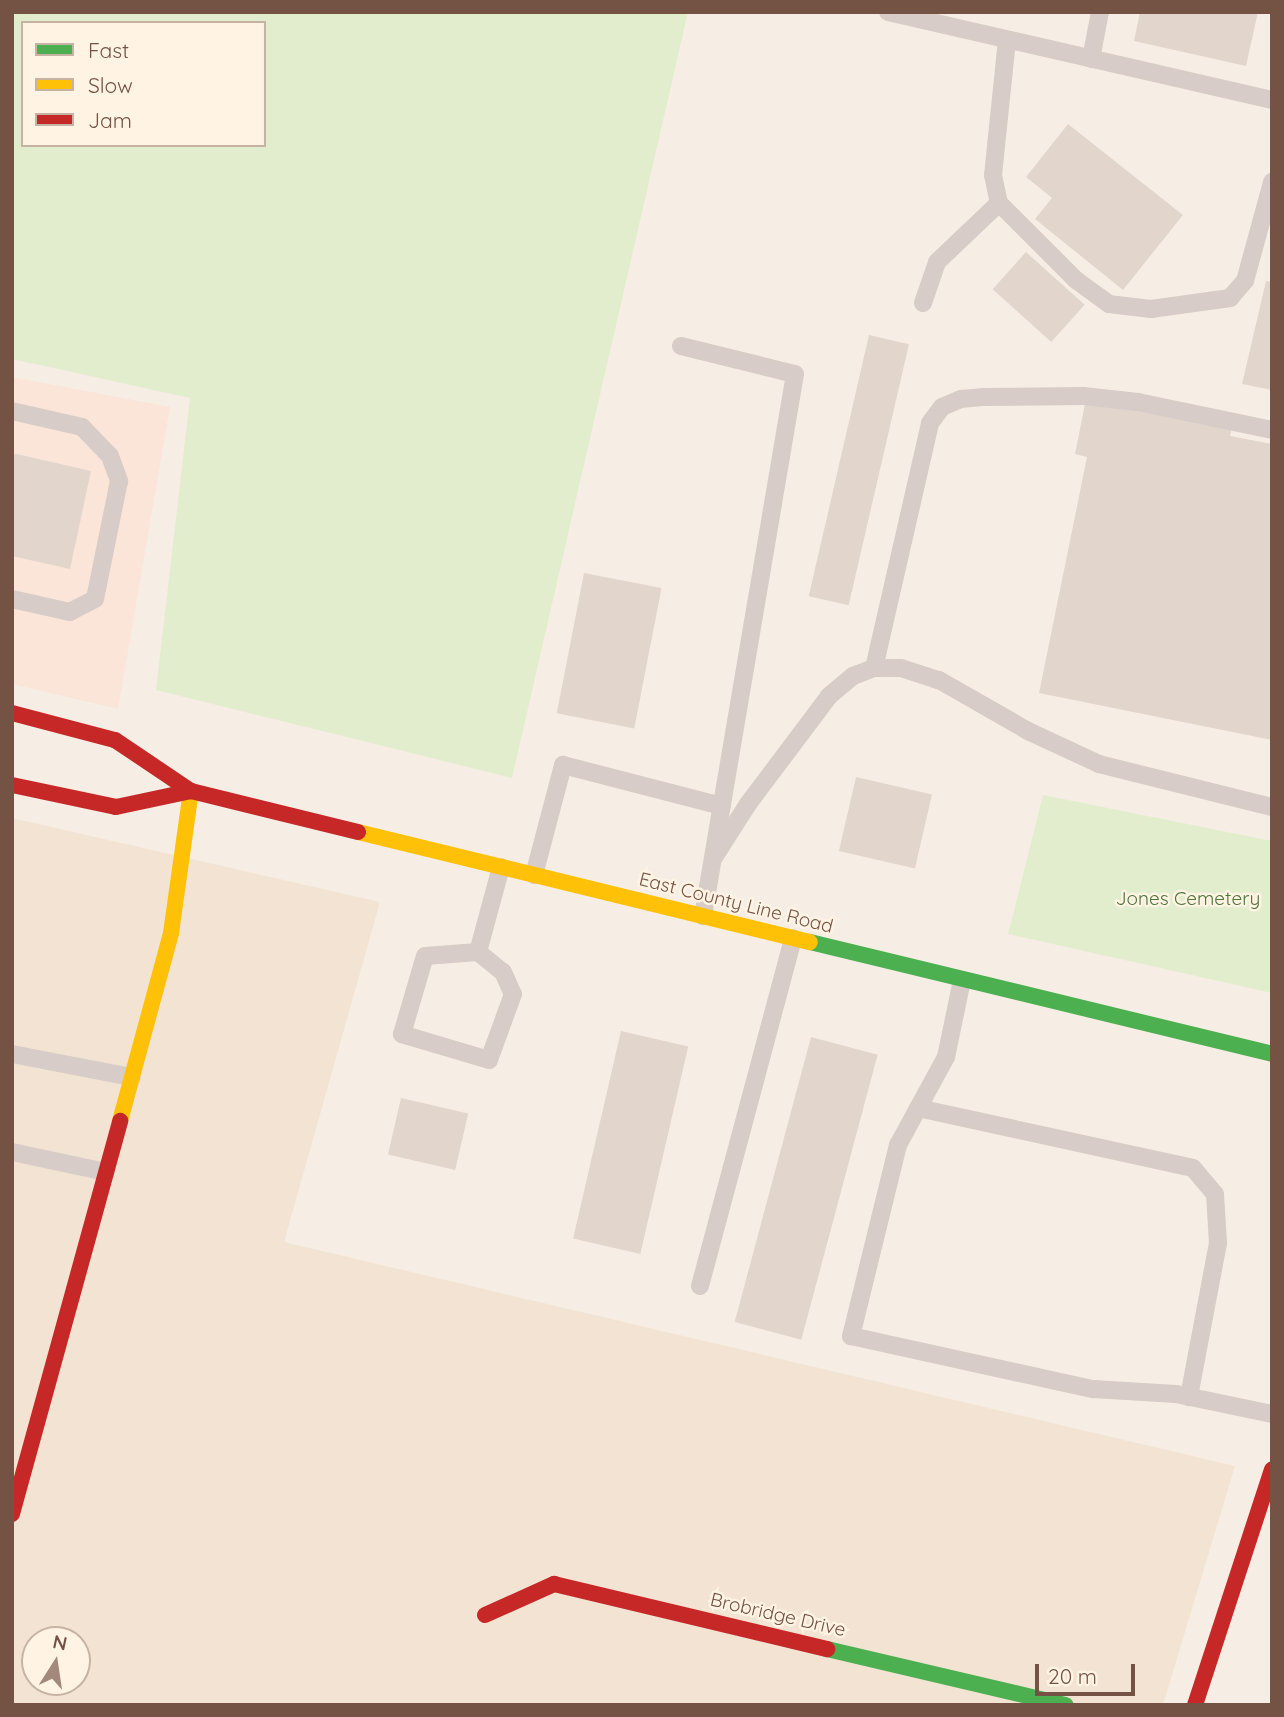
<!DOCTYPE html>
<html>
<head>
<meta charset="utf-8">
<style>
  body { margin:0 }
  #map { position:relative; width:1284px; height:1717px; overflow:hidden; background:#f6eee4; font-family:Quicksand,sans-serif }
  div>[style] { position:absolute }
  .residential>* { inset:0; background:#f3e3d3 }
  .commercial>* { inset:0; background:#fbe4d8 }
  .green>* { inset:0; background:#e2edcd }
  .building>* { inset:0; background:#e2d6cc; transform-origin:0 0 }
  .lane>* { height:18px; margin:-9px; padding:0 9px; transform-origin:9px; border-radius:9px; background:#d7ccc7 }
  .fast>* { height:16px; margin:-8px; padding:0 8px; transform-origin:8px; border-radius:8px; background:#4caf50 }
  .slow>* { height:16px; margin:-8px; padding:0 8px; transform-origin:8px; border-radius:8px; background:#ffc107 }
  .jam>* { height:16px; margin:-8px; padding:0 8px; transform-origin:8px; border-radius:8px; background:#c62828 }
  span { translate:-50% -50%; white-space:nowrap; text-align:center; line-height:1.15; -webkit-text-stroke:5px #fff3e4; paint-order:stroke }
  .park-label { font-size:19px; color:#4d7639 }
  .street-label { font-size:19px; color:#745344 }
  .frame { position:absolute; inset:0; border:14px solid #745344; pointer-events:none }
  .legend { position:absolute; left:21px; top:21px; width:245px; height:126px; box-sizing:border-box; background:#fff3e4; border:2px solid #c7b3a4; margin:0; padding:9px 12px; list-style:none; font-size:21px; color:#745344 }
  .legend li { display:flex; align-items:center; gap:14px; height:35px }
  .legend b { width:35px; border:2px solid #c7b3a4 }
  .north { position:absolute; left:21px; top:1626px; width:70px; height:70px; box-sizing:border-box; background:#fff3e4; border:2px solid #c7b3a4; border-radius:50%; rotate:12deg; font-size:19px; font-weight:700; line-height:28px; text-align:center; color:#745344 }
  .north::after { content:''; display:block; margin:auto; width:24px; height:32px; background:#a2897c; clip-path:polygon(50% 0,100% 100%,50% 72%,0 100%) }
  .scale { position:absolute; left:1035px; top:1664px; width:100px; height:32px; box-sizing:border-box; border:4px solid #745344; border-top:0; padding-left:9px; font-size:21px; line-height:24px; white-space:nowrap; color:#745344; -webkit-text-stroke:5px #fff3e4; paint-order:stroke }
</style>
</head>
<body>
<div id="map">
  <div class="residential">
    <i style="clip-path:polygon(evenodd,12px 818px,380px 902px,284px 1242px,1235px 1466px,1163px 1705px,12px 1705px,12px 818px,35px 1640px,77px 1640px,77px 1682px,35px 1682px,35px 1640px)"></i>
  </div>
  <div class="commercial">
    <i style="clip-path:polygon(12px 377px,170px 407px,118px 709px,12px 684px)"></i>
  </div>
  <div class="green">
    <i style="clip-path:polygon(evenodd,12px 12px,688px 12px,512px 778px,156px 690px,190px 398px,12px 359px,12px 12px,23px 23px,264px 23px,264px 145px,23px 145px,23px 23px)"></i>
    <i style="clip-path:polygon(1043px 795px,1272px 841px,1272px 993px,1008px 934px)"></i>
  </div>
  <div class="building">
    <i style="clip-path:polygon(1140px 12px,1258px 12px,1246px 66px,1134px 41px)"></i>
    <i style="clip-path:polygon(1068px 124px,1183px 215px,1123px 290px,1035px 219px,1052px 198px,1026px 177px)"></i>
    <i style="left:1026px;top:252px;width:79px;height:50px;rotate:42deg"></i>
    <i style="clip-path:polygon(1266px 281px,1272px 282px,1272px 390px,1242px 384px)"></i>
    <i style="left:869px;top:335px;width:41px;height:268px;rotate:13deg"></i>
    <i style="clip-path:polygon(1086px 399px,1232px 428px,1230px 436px,1272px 444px,1272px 740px,1039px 693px,1087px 457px,1075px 454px)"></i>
    <i style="clip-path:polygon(12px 453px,91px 471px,70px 569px,12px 556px)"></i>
    <i style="left:584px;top:573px;width:79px;height:143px;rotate:11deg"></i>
    <i style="left:856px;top:777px;width:78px;height:76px;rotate:13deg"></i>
    <i style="left:621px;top:1031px;width:69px;height:213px;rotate:13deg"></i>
    <i style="left:811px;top:1037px;width:69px;height:295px;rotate:15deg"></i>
    <i style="left:401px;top:1098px;width:69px;height:58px;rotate:13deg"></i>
  </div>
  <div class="lane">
    <i style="left:888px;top:12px;width:394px;rotate:12.9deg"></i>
    <i style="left:1007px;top:40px;width:136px;rotate:95.9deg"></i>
    <i style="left:993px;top:175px;width:29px;rotate:78deg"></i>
    <i style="left:999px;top:203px;width:109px;rotate:45deg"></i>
    <i style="left:1076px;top:280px;width:41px;rotate:36deg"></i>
    <i style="left:1109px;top:304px;width:42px;rotate:6.8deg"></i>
    <i style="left:1151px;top:309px;width:80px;rotate:-7.9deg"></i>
    <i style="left:1230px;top:298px;width:23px;rotate:-49deg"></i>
    <i style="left:1245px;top:281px;width:103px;rotate:-74.7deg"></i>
    <i style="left:1091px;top:59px;width:48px;rotate:-79.2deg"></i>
    <i style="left:923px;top:303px;width:43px;rotate:-71.1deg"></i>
    <i style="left:937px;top:262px;width:86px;rotate:-43.6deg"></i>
    <i style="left:681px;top:346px;width:117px;rotate:13.8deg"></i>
    <i style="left:795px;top:374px;width:550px;rotate:99.63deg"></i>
    <i style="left:12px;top:411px;width:72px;rotate:12.9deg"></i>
    <i style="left:82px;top:427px;width:40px;rotate:46deg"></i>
    <i style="left:110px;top:456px;width:27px;rotate:70deg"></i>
    <i style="left:119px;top:481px;width:120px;rotate:101.5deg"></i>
    <i style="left:95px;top:599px;width:28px;rotate:153deg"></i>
    <i style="left:70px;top:612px;width:59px;rotate:-167.4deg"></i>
    <i style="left:874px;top:668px;width:251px;rotate:-77.1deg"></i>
    <i style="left:930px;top:423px;width:20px;rotate:-53deg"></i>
    <i style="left:942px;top:407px;width:21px;rotate:-23deg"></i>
    <i style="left:961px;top:399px;width:24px;rotate:-5deg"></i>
    <i style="left:985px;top:397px;width:98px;rotate:-0.6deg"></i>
    <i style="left:1083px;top:396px;width:55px;rotate:6.2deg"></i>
    <i style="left:1138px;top:402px;width:137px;rotate:11.8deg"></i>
    <i style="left:713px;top:859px;width:65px;rotate:-57.5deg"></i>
    <i style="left:748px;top:804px;width:135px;rotate:-53.1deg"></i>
    <i style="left:829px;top:696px;width:31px;rotate:-40deg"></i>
    <i style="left:853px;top:676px;width:22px;rotate:-21deg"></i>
    <i style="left:874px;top:668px;width:27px"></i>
    <i style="left:901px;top:668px;width:40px;rotate:18deg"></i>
    <i style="left:939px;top:680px;width:103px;rotate:29.8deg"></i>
    <i style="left:1028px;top:731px;width:78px;rotate:24.9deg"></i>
    <i style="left:1099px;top:764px;width:178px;rotate:14deg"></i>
    <i style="left:534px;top:875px;width:114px;rotate:-75.2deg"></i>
    <i style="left:563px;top:765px;width:164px;rotate:14.5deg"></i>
    <i style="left:478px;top:952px;width:32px;rotate:39deg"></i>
    <i style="left:503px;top:972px;width:24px;rotate:66deg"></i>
    <i style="left:513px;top:994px;width:70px;rotate:110deg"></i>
    <i style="left:489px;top:1060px;width:91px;rotate:-163.4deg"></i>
    <i style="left:402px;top:1034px;width:81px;rotate:-73.6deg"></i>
    <i style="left:425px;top:956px;width:53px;rotate:-4.3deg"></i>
    <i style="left:478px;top:952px;width:88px;rotate:-74.9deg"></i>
    <i style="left:962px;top:980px;width:79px;rotate:101.7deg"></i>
    <i style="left:946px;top:1057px;width:100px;rotate:118.6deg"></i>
    <i style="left:898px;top:1145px;width:197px;rotate:103.8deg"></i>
    <i style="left:851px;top:1336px;width:248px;rotate:12.4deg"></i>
    <i style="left:1093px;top:1389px;width:83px;rotate:3.4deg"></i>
    <i style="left:1176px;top:1394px;width:98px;rotate:11.8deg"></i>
    <i style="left:12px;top:1054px;width:122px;rotate:10.9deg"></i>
    <i style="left:918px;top:1108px;width:281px;rotate:12.3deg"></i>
    <i style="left:1193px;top:1168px;width:34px;rotate:50deg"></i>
    <i style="left:1215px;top:1194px;width:49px;rotate:86.5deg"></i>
    <i style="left:1218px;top:1243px;width:157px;rotate:100.7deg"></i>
    <i style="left:12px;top:1152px;width:96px;rotate:12deg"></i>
    <i style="left:700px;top:1286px;width:360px;rotate:-75deg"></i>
  </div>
  <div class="fast">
    <i style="left:810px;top:942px;width:475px;rotate:13.6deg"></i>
    <i style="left:827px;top:1649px;width:245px;rotate:13.2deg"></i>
  </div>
  <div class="slow">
    <i style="left:358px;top:832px;width:465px;rotate:13.7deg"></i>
    <i style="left:120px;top:1121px;width:195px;rotate:-74.8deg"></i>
    <i style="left:171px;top:933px;width:143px;rotate:-82deg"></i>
  </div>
  <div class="jam">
    <i style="left:12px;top:713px;width:106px;rotate:14.7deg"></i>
    <i style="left:115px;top:740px;width:92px;rotate:33.9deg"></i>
    <i style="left:191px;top:791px;width:172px;rotate:13.8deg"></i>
    <i style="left:12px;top:785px;width:106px;rotate:11.9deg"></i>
    <i style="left:116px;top:807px;width:77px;rotate:-12deg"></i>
    <i style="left:12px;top:1514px;width:408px;rotate:-74.6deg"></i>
    <i style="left:485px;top:1615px;width:76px;rotate:-24.2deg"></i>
    <i style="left:554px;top:1584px;width:281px;rotate:13.4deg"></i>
    <i style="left:1195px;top:1705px;width:248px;rotate:-71.9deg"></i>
  </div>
  <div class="park-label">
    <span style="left:1188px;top:899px">Jones Cemetery</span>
  </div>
  <div class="street-label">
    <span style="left:736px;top:903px;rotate:14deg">East County Line Road</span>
    <span style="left:778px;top:1615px;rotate:13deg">Brobridge Drive</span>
  </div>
  <div class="frame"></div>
  <ul class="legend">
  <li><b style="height:9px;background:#4caf50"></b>Fast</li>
  <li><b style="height:9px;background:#ffc107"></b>Slow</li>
  <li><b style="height:9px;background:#c62828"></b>Jam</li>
  </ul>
  <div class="north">N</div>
  <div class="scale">20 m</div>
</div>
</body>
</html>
